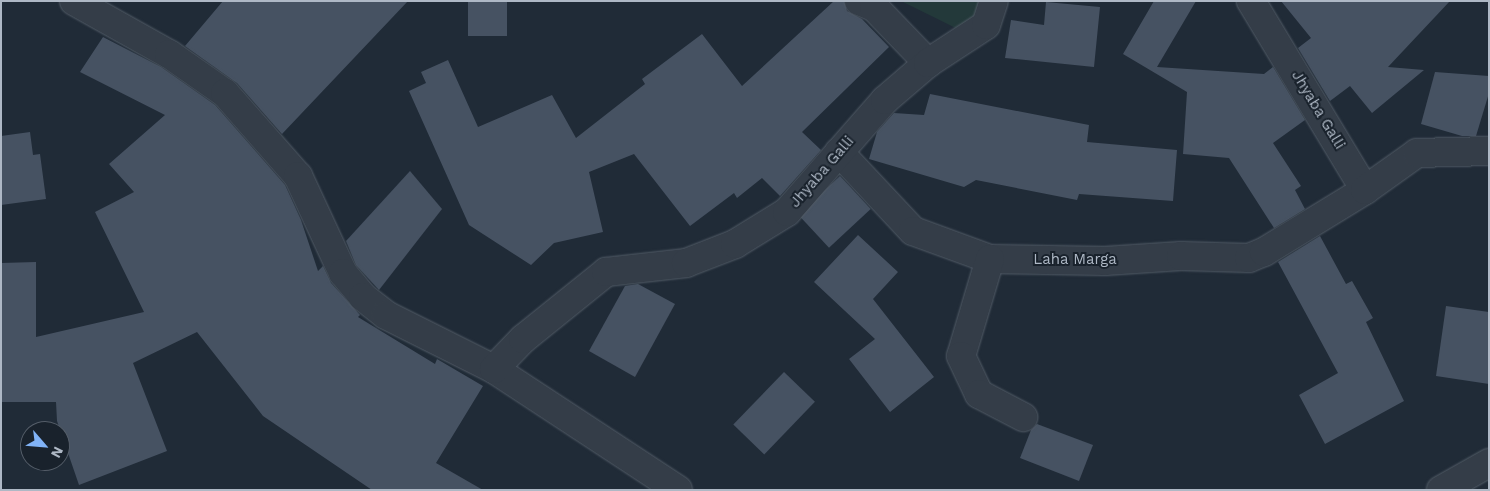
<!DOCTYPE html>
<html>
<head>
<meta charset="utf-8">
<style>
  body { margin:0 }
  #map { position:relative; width:1490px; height:491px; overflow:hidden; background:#202b37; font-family:"Work Sans",sans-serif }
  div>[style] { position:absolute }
  .green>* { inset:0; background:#23393a }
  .building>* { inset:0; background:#465262; transform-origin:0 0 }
  .roads { filter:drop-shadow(0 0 1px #515b66) drop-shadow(0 0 1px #515b66) }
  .minor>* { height:28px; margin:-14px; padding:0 14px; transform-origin:14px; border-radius:14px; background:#343d48 }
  span { translate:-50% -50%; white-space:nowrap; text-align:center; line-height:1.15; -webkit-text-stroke:4px #19222c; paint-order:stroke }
  .street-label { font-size:15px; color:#aeb8c5 }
  .frame { position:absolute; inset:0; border:2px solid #aeb8c5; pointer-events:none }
  .north { position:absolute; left:20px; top:421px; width:50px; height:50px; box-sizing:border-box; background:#19222c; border:1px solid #555e69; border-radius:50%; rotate:117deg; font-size:14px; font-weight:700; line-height:20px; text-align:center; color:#aeb8c5 }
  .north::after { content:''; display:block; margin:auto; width:18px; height:22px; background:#81b3f7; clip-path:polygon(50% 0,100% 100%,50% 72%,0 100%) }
</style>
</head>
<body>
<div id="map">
  <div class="green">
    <i style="clip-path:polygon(901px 1px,978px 1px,978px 39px)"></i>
  </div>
  <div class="building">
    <i style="clip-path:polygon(223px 1px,408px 1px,282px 134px,237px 83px,185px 46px)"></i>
    <i style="left:468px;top:1px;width:39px;height:35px"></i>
    <i style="clip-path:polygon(834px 1px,844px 1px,847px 11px,862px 19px,889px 47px,802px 132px,821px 150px,780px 196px,762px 178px,737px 198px,734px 193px,690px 226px,634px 154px,589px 172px,603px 232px,554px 243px,531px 265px,469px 225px,409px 91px,426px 83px,421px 72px,448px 60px,478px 127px,552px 95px,576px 138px,645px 84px,642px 79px,702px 34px,742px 86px)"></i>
    <i style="clip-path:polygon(1154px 1px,1196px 1px,1157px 67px,1264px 74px,1273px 67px,1305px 120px,1273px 143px,1301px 186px,1295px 190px,1305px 209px,1274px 228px,1229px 158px,1183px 154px,1187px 92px,1123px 54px)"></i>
    <i style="clip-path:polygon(1281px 1px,1450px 1px,1388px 67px,1424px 70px,1372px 113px,1350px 86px,1330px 101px,1298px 48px,1311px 38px)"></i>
    <i style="clip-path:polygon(1046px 2px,1100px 7px,1094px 67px,1005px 58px,1011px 20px,1044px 25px)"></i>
    <i style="clip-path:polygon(103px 37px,161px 67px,215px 105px,285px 185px,301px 220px,318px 271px,323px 266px,331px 283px,360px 315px,358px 317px,435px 364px,437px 359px,483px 386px,436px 463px,483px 490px,372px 490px,263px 416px,197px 332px,133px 363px,167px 451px,79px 485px,57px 421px,56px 402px,1px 402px,1px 263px,36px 262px,36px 337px,144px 312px,95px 212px,134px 192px,109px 164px,165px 115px,80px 72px)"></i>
    <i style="clip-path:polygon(1435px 72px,1489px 76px,1489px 93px,1476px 136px,1462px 136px,1421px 124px)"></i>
    <i style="clip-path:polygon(930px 94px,1089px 125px,1087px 142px,1177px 150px,1173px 201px,1079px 194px,1077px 200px,976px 180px,964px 187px,869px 159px,877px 132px,894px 113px,924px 115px)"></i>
    <i style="clip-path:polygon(30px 132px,33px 155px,40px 154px,46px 199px,1px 205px,1px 136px)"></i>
    <i style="clip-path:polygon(410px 171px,442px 209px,379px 290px,356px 265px,346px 241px)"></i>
    <i style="left:840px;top:176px;width:45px;height:57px;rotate:47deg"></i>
    <i style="clip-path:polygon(858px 235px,898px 272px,873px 299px,934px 377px,890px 412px,849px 359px,875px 339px,814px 282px)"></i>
    <i style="clip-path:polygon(1320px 236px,1346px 284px,1352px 281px,1373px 318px,1366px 322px,1404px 401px,1325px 444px,1299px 395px,1338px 373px,1278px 262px)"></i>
    <i style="clip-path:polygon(638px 284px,675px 304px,635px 377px,589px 351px,625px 286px)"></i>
    <i style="clip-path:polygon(1446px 306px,1489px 312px,1489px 384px,1436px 376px)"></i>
    <i style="left:784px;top:372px;width:43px;height:73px;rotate:44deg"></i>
    <i style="clip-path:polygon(1037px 424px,1093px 445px,1079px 481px,1020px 458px,1031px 430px)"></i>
  </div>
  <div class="roads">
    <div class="minor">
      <i style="left:74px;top:1px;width:109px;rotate:29.2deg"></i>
      <i style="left:169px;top:54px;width:68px;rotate:34.9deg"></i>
      <i style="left:225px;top:93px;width:111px;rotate:48.7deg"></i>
      <i style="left:298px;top:176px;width:107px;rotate:65.1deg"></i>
      <i style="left:343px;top:273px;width:31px;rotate:50deg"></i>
      <i style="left:363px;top:297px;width:29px;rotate:38deg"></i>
      <i style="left:386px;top:315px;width:121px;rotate:26.6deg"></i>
      <i style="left:494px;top:369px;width:220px;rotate:33.3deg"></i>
      <i style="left:859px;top:1px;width:16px;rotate:22deg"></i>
      <i style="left:874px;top:7px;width:78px;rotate:46deg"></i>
      <i style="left:839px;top:152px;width:108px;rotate:46.9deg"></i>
      <i style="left:913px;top:231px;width:82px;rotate:20deg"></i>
      <i style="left:990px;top:259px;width:115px;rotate:1deg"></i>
      <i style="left:1105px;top:261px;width:76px;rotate:-3.8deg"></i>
      <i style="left:1181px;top:256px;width:68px;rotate:1.7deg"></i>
      <i style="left:1249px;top:258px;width:16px;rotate:-22deg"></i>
      <i style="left:1264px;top:252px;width:119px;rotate:-31.5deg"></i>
      <i style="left:1365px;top:190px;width:221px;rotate:-121.1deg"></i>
      <i style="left:1365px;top:190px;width:64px;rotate:-35.4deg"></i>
      <i style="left:1417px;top:153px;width:72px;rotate:-1.6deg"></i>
      <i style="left:990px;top:259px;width:101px;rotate:106.6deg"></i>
      <i style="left:961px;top:356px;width:42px;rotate:64.7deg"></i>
      <i style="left:979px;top:394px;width:50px;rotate:27.6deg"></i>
      <i style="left:494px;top:369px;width:42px;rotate:-46deg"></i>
      <i style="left:523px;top:339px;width:107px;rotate:-38.9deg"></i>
      <i style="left:606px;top:272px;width:81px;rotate:-6.4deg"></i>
      <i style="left:686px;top:263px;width:53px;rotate:-21.2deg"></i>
      <i style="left:735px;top:244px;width:61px;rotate:-31.6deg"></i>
      <i style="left:787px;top:212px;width:149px;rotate:-48.8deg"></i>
      <i style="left:885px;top:100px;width:57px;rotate:-40.7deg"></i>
      <i style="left:928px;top:63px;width:69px;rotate:-33.2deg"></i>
      <i style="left:986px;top:25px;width:25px;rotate:-72deg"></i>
      <i style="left:1441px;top:490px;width:55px;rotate:-29.4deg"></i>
    </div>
  </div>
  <div class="street-label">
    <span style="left:1318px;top:110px;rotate:59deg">Jhyaba Galli</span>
    <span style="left:822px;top:172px;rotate:-49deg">Jhyaba Galli</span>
    <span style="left:1075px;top:260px">Laha Marga</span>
  </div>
  <div class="frame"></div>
  <div class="north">N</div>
</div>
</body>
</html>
